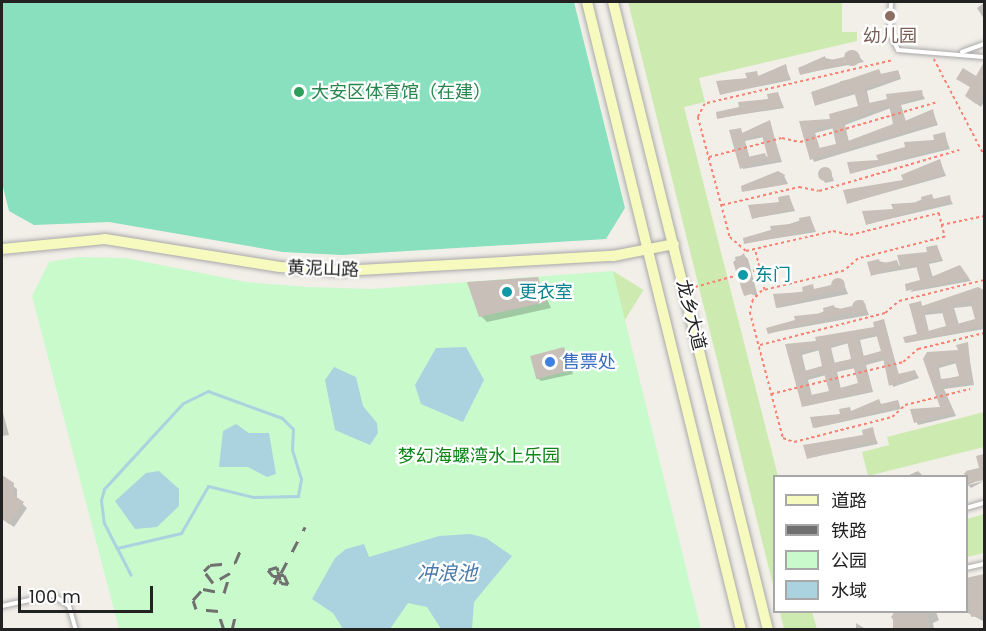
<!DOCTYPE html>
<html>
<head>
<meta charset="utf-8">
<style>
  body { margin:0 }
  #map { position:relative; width:986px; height:631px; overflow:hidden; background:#f2efe9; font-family:Poppins,"Noto Sans SC",sans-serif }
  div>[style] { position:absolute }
  .grass>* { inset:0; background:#cdebb0; transform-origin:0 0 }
  .park>* { inset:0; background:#c8facc }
  .pitch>* { inset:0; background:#88e0be }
  .water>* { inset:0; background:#aad3df }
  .shadow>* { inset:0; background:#0003 }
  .stream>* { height:3px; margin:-1.5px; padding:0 1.5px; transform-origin:1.5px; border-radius:1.5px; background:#aad3df }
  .building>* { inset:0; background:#c7bfb8; transform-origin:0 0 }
  .round { border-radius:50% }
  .path>* { height:1.5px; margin-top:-0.75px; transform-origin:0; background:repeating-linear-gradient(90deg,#fa8072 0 3px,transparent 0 6px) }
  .roads { filter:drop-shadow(0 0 2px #a9a9a9) drop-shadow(0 0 2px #a9a9a9) }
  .lane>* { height:4px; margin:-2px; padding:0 2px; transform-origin:2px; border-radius:2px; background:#fff }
  .secondary>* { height:10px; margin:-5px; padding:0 5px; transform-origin:5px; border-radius:5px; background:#f7fabf }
  .rail>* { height:3px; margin-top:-1.5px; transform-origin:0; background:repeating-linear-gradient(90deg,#707070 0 12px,transparent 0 24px) }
  .dots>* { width:16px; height:16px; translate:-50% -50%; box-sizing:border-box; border:3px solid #fff; border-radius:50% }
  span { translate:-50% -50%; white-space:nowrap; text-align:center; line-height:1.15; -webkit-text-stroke:4.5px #fff; paint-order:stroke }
  .education-label { font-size:18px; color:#785e54 }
  .leisure-label { font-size:18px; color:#27864d }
  .left { translate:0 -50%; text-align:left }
  .street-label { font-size:18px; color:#222 }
  .culture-label { font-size:18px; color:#0d838f }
  .shop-label { font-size:18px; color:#366cbe }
  .park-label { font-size:18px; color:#0c8416 }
  .water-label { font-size:20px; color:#4a7aab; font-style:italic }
  .frame { position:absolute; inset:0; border:3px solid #222; pointer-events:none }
  .legend { position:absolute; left:773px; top:475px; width:195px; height:138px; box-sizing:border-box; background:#fff; border:2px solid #a7a7a7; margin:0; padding:8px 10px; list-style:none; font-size:18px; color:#222 }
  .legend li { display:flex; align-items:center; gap:12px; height:30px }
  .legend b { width:30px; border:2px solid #a7a7a7 }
  .scale { position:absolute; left:18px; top:586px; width:135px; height:27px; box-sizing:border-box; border:3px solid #222; border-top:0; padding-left:8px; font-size:18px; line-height:21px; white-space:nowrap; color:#222; -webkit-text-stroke:4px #fff; paint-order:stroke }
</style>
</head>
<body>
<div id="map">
  <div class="grass">
    <i style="clip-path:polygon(628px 2px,842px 2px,842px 32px,857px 32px,857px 41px,699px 78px,705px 102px,684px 107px,778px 476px,774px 589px)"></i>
    <i style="left:613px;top:271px;width:36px;height:369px;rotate:32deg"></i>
    <i style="clip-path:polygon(984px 412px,984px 447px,868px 476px,862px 452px,889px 445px,887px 437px)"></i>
    <i style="clip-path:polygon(984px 514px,984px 553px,967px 557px,967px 519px)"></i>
    <i style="clip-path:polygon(780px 612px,812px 612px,817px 629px,784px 629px)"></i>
  </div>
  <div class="park">
    <i style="clip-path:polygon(79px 257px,126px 258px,246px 282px,308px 287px,371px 289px,613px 271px,701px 629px,119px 629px,32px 296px,49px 262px)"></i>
  </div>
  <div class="pitch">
    <i style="clip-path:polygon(2px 2px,574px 2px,625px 208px,606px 239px,342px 255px,283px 252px,109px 222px,34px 225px,9px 211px,2px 183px)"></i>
  </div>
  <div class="water">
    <i style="clip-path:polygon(466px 347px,484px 380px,463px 422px,421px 404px,415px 385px,436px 348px)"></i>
    <i style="clip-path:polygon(334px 367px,356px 377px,363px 406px,377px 423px,378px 433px,370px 445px,335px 430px,325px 380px)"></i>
    <i style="clip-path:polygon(236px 424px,249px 433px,269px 433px,276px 474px,267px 477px,248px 467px,219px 467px,223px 431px)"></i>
    <i style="clip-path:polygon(159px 471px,179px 489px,179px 506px,157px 527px,135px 529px,115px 501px,146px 473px)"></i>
    <i style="clip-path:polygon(470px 534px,486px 538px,512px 556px,474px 602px,472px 629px,441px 629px,427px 607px,408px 603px,390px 629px,343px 629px,333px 613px,312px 599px,335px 558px,346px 549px,364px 544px,369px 557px,439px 536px)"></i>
  </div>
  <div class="shadow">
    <i style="clip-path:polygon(984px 3px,984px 19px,977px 8px)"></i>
    <i style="clip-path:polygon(854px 51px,864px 62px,801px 74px,825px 58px,848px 63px,845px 53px)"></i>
    <i style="clip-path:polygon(785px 65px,791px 80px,722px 94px,756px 72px,759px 77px)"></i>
    <i style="clip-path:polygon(983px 67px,984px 102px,981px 107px,970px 99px,972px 88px,958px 79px,977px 78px)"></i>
    <i style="clip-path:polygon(evenodd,898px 71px,901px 79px,867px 91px,870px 105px,921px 92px,925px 99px,901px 105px,906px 122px,932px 110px,938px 125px,814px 162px,801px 123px,832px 120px,859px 107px,856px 94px,817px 105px,841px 81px,898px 71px,891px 108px,895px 125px,849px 142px,845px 125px,891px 108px,898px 71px,834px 128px,838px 145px,820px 149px,815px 133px,834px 128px)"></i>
    <i style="clip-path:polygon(778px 93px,784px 108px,719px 118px,770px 101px)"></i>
    <i style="clip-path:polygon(evenodd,769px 122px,782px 162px,743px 169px,740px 129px,743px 134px,769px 122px,764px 137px,770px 159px,765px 155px,750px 159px,745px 141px,764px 137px)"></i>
    <i style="clip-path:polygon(944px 134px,950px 149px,852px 173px,936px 141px)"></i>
    <i style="clip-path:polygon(940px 161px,946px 176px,849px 203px,905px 181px)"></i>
    <i style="clip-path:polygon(829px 168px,834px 181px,825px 183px,820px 171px)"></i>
    <i style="clip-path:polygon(784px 176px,788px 184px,744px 191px)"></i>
    <i style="clip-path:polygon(931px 195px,935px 200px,949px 197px,953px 204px,868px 224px)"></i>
    <i style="clip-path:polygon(789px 196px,795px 211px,754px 218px,781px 204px)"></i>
    <i style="clip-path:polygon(810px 217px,816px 232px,746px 243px,745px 239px)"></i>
    <i style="clip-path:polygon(937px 246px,943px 261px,929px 264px,933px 278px,959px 267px,971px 281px,910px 292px,922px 281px,918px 267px,873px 275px,878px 261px,902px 266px)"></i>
    <i style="clip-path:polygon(744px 255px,748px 259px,758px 297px,742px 290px,735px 257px)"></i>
    <i style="clip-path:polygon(537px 278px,551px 308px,487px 322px,481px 316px)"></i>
    <i style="clip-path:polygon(842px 279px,848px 294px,778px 308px,775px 296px,831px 287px,835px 291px,833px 281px)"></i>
    <i style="clip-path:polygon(evenodd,978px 288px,984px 291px,984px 329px,906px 343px,919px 335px,920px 303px,923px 307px,978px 288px,973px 306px,977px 320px,959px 325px,954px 308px,973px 306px,978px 288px,944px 313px,948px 328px,929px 332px,925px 315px,944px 313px)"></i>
    <i style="clip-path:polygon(863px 300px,869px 315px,769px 333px,796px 321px,795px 317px,808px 318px,834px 307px,857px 313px,854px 302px)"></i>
    <i style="clip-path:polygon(evenodd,884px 321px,899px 375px,915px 371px,919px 378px,893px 387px,885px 360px,866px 365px,873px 392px,806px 406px,787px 345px,818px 343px,876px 328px,884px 321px,878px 336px,882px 352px,864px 357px,860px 340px,878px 336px,884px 321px,849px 343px,853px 360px,835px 364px,831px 348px,849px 343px,884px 321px,820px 350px,824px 367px,806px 372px,802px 355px,820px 350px,884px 321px,855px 368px,860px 385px,841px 389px,837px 372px,855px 368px,884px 321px,826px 375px,831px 392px,812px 396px,808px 380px,826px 375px)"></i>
    <i style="clip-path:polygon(evenodd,967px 344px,974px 385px,944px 389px,956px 416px,918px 425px,912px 411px,943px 408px,925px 359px,959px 351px,967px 344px,957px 363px,960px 377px,941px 379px,939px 368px,957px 363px)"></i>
    <i style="clip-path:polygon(564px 348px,573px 374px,541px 381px,536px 377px)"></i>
    <i style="clip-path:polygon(879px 401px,882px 406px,897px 402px,901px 409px,815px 428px,812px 418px,842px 416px)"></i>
    <i style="clip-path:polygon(2px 409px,9px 435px,2px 436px)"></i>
    <i style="clip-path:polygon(872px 429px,878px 444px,809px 458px,865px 436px)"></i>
    <i style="clip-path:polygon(984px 453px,984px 478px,968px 485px,964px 473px,980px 469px)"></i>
    <i style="clip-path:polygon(918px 471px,923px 476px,907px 476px)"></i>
    <i style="clip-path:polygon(2px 477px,17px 489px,17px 499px,27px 508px,14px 527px,2px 519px)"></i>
    <i style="clip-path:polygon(984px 481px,971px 488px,968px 485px)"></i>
    <i style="clip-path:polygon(984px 575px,984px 621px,983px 621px,966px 612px,966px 595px)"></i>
    <i style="clip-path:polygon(901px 612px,936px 612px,939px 620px,933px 623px,934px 630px,898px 630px,891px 616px)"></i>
    <i style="clip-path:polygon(856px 623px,867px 630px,856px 630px)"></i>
  </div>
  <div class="stream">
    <i style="left:117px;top:548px;width:66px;rotate:-13.2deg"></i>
    <i style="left:181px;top:533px;width:54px;rotate:-60.1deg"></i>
    <i style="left:208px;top:486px;width:46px;rotate:13.7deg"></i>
    <i style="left:253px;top:497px;width:45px;rotate:-1.3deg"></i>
    <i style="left:298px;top:496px;width:17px;rotate:-80deg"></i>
    <i style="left:301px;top:479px;width:31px;rotate:-107deg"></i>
    <i style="left:292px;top:449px;width:20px;rotate:-87deg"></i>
    <i style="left:293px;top:429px;width:16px;rotate:-135deg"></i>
    <i style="left:282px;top:418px;width:79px;rotate:-160deg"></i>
    <i style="left:208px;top:391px;width:28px;rotate:154deg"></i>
    <i style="left:183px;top:403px;width:117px;rotate:132.6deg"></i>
    <i style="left:104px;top:489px;width:11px;rotate:105deg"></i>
    <i style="left:101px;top:500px;width:23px;rotate:83deg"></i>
    <i style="left:104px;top:523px;width:28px;rotate:63deg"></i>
    <i style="left:117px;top:548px;width:30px;rotate:63deg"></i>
  </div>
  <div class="building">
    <i class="round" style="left:844px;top:50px;width:16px;height:16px"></i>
    <i style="clip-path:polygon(825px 56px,826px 61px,844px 57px,845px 64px,800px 75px,798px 68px)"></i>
    <i style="clip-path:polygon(984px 62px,984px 92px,976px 104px,965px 96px,970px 87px,956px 79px,963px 68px,976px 76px)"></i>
    <i style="clip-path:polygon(786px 64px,789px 78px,720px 95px,716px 81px,747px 78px,745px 73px,757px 71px,758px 76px)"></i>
    <i style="clip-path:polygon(evenodd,879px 69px,881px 74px,898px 70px,900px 76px,865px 88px,869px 103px,887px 99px,886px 94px,922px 90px,923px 97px,900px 103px,905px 121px,933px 109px,936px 123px,810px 160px,799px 121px,830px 119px,829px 114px,858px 106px,854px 91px,815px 106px,811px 92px,879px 69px,889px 105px,893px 124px,848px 141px,843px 123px,889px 105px,879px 69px,832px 126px,836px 144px,819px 148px,814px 130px,832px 126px)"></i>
    <i style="clip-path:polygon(778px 92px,782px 106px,717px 119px,716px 112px,739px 107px,738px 102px,768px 99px,767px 94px)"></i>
    <i style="clip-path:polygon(770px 120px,780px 159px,769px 162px,762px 135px,744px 139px,748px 157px,765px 153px,767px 159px,740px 169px,729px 130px,741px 128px,742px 133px)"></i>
    <i style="clip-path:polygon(945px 132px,948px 146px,850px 174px,847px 162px,878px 160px,876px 155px,905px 147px,904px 142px,934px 140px,933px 135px)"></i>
    <i style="clip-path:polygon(940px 159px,944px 174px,847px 204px,843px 190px,903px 180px,901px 175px)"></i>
    <i class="round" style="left:818px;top:167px;width:14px;height:14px"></i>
    <i style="clip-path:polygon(778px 171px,785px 175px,781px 185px,742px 192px,741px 186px)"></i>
    <i style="clip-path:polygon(932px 194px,933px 199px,950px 195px,951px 201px,866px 225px,862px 211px,893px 209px,891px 204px,922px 202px,921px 197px)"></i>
    <i style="clip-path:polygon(789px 195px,793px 209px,752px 219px,748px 205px,779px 202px,778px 197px)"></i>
    <i style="clip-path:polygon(810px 216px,814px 230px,744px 244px,743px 238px,771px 230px,770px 226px,800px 223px,799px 218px)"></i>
    <i style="clip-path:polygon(937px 245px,941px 259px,928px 262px,931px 277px,960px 265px,969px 278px,906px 291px,905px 284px,920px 280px,916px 265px,901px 269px,897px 255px,927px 252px,926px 247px)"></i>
    <i style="clip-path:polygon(744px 253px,755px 293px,744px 296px,733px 262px)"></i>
    <i style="clip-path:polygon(879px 259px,880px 264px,897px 260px,899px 266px,871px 276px,867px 262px)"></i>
    <i style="clip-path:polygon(538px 277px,546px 302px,479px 317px,467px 282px)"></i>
    <i class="round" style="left:831px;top:278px;width:14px;height:14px"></i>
    <i style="clip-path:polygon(813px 284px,814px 289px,831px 285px,833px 291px,776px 308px,773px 294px,803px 292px,802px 287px)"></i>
    <i style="clip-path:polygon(evenodd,978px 287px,984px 290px,984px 326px,905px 343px,903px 337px,917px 334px,909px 304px,921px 301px,922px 306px,978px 287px,970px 301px,975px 319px,957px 324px,952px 305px,970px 301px,978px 287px,941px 308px,946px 326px,928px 331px,924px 313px,941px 308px)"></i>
    <i class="round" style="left:852px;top:300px;width:14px;height:14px"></i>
    <i style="clip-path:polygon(834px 305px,835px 310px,852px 306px,854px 312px,768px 334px,766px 328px,795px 320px,794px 316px,824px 313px,823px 308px)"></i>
    <i style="clip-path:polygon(evenodd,884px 319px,898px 374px,915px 370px,917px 376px,889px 386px,883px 358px,864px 362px,872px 390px,802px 407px,785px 344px,816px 341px,815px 337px,874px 327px,873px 322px,884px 319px,876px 334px,881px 351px,863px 356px,858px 338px,876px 334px,884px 319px,847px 341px,851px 359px,833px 363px,829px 345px,847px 341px,884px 319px,818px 348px,822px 366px,804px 371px,800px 352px,818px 348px,884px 319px,853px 365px,858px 383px,840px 388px,835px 370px,853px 365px,884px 319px,824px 373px,829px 391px,811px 395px,806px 377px,824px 373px)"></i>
    <i style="clip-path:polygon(evenodd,968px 342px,972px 382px,942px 387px,954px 413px,914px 423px,910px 409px,940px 407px,923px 359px,927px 352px,958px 350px,956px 345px,968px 342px,955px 361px,959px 376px,941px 380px,937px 365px,955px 361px)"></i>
    <i style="left:564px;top:347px;width:24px;height:35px;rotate:75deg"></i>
    <i style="clip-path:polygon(879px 399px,881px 404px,898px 400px,900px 406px,813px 428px,810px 417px,840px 414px,839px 409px,850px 407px,851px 411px)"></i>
    <i style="clip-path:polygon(873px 427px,876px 441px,807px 459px,803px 445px,863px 435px,862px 430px)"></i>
    <i style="clip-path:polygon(984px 454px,984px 480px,966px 484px,966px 471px,979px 468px,976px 456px)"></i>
    <i style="clip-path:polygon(2px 475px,14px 483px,13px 495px,24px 502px,9px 524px,2px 519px)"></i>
    <i style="clip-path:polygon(984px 574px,984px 615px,971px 617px,966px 578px)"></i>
    <i style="clip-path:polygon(893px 612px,926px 612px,930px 628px,893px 630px)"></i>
  </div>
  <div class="path">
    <i style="left:934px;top:59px;width:108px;rotate:62.5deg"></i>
    <i style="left:891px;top:61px;width:191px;rotate:167deg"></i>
    <i style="left:705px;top:104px;width:15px;rotate:118deg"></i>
    <i style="left:698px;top:117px;width:124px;rotate:75.1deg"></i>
    <i style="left:730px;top:237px;width:21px;rotate:41deg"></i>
    <i style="left:746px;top:251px;width:89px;rotate:-12.9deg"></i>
    <i style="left:833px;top:231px;width:17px;rotate:13deg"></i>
    <i style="left:850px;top:235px;width:92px;rotate:-13.9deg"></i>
    <i style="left:939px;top:213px;width:25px;rotate:76deg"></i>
    <i style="left:945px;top:237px;width:90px;rotate:165.8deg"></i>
    <i style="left:858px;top:259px;width:18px;rotate:139deg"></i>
    <i style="left:844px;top:271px;width:84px;rotate:166.3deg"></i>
    <i style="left:762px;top:291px;width:13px;rotate:135deg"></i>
    <i style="left:753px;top:300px;width:12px;rotate:104deg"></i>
    <i style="left:750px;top:312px;width:130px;rotate:75.3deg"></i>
    <i style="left:783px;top:438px;width:12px;rotate:20deg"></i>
    <i style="left:794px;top:442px;width:101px;rotate:-14.3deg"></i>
    <i style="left:892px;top:417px;width:18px;rotate:-43deg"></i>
    <i style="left:905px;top:405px;width:67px;rotate:-13.8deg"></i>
    <i style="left:709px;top:157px;width:75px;rotate:-14.6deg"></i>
    <i style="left:782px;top:138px;width:18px;rotate:13deg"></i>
    <i style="left:800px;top:142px;width:144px;rotate:-16.2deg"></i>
    <i style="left:722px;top:205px;width:79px;rotate:-13.2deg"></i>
    <i style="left:799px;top:187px;width:20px;rotate:11deg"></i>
    <i style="left:819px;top:191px;width:146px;rotate:-16.3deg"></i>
    <i style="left:941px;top:225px;width:44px;rotate:-11.8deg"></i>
    <i style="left:756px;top:252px;width:39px;rotate:77deg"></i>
    <i style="left:695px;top:287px;width:67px;rotate:-15.5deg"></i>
    <i style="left:760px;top:345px;width:129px;rotate:-14.4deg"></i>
    <i style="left:885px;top:313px;width:18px;rotate:-41deg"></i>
    <i style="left:899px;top:301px;width:88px;rotate:-13.9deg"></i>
    <i style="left:771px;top:394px;width:136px;rotate:-13.6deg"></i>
    <i style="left:903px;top:362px;width:20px;rotate:-41deg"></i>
    <i style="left:918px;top:349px;width:68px;rotate:-13.6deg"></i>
  </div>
  <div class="roads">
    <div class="lane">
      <i style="left:891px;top:2px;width:32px;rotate:92deg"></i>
      <i style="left:890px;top:34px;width:18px;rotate:63deg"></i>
      <i style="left:898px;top:50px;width:86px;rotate:4.7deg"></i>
      <i style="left:962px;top:52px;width:23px;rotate:-20deg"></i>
      <i style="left:966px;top:508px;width:19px;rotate:-16deg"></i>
      <i style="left:966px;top:568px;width:18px;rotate:-13deg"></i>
      <i style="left:2px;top:606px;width:52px;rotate:-12.2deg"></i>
      <i style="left:53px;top:595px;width:19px;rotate:35deg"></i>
      <i style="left:69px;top:606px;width:25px;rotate:74deg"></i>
    </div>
    <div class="secondary">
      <i style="left:587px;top:2px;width:647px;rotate:76.22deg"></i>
      <i style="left:613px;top:2px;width:647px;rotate:76.14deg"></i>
      <i style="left:2px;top:249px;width:103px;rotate:-5.5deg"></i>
      <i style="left:105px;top:239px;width:177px;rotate:9.1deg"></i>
      <i style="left:280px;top:267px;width:61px;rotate:3.8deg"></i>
      <i style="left:341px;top:271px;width:272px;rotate:-3.2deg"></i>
      <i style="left:613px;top:256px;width:62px;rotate:-11.1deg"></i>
    </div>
  </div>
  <div class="rail">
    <i style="left:274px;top:584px;width:7px;rotate:-63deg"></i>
    <i style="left:277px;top:578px;width:5px;rotate:-37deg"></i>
    <i style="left:281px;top:575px;width:3px"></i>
    <i style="left:284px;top:575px;width:10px;rotate:66deg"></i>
    <i style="left:288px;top:584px;width:7px;rotate:-172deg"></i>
    <i style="left:281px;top:583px;width:3px;rotate:-108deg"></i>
    <i style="left:280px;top:580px;width:9px;rotate:-103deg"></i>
    <i style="left:278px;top:571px;width:4px;rotate:-104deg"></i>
    <i style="left:277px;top:567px;width:9px;rotate:162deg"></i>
    <i style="left:268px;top:570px;width:8px;rotate:50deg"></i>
    <i style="left:273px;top:576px;width:5px"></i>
    <i style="left:278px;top:576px;width:2px;rotate:-27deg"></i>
    <i style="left:280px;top:575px;width:2px;rotate:-63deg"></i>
    <i style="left:281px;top:573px;width:52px;rotate:-62.4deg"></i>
    <i style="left:224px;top:630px;width:20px;rotate:-108deg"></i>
    <i style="left:218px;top:611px;width:22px;rotate:-175deg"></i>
    <i style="left:196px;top:609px;width:9px;rotate:-108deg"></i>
    <i style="left:193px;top:600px;width:15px;rotate:-48deg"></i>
    <i style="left:203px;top:589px;width:21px;rotate:11deg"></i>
    <i style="left:224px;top:593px;width:21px;rotate:-73deg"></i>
    <i style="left:230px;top:573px;width:20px;rotate:150deg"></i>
    <i style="left:213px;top:583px;width:15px;rotate:-127deg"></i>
    <i style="left:204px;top:571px;width:8px;rotate:-45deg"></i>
    <i style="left:210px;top:565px;width:25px;rotate:-5deg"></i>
    <i style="left:235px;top:563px;width:21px;rotate:-67deg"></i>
    <i style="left:232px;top:630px;width:13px;rotate:-77deg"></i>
  </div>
  <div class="dots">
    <i style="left:890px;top:16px;background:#8d6e63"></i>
    <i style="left:299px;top:92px;background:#2e9e5b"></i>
    <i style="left:743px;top:275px;background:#0f9aa8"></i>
    <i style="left:507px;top:292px;background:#0f9aa8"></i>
    <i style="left:550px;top:362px;background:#3f7fe0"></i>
  </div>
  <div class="education-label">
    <span style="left:890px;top:36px">幼儿园</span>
  </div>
  <div class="leisure-label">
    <span class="left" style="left:311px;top:92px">大安区体育馆（在建）</span>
  </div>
  <div class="street-label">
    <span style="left:323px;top:269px;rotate:2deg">黄泥山路</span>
    <span style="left:691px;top:315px;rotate:76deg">龙乡大道</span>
  </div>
  <div class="culture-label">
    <span class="left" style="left:755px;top:275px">东门</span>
    <span class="left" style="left:519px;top:292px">更衣室</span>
  </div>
  <div class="shop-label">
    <span class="left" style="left:562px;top:362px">售票处</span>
  </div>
  <div class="park-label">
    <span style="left:479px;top:456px">梦幻海螺湾水上乐园</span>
  </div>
  <div class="water-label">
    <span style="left:447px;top:573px">冲浪池</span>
  </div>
  <div class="frame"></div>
  <ul class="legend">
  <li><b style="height:8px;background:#f7fabf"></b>道路</li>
  <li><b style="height:8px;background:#707070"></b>铁路</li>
  <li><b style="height:16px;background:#c8facc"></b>公园</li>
  <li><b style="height:16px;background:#aad3df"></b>水域</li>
  </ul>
  <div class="scale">100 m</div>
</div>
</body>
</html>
